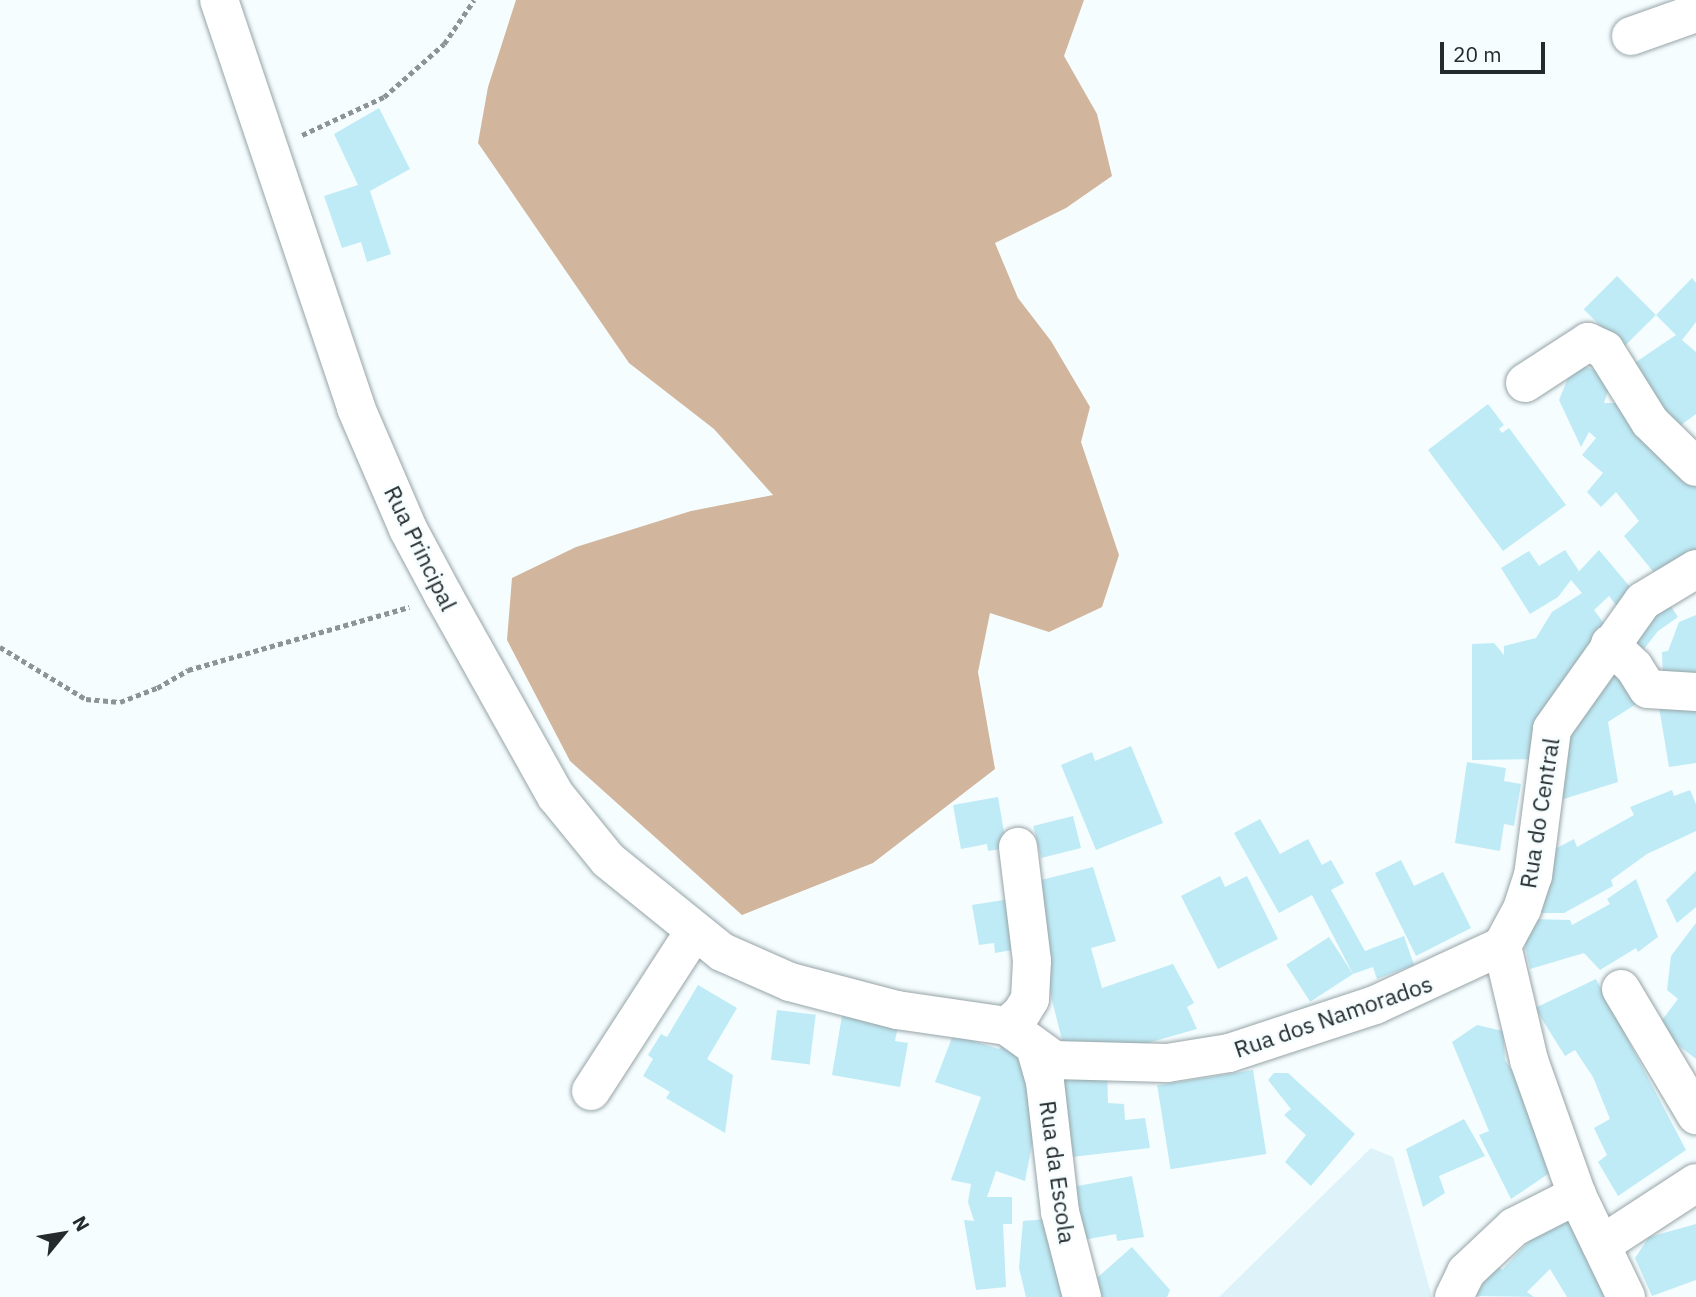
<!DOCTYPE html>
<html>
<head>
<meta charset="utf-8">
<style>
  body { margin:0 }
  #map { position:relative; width:1696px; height:1297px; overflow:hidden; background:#f5fdff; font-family:"IBM Plex Sans",sans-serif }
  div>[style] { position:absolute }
  .built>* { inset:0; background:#ddf3f9 }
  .forest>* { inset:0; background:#d1b59c }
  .building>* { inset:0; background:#bfebf6; transform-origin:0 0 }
  .path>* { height:4.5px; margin-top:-2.25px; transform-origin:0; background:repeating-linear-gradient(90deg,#8e9496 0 5px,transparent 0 8.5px) }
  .roads { filter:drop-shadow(0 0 2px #97a4a7) drop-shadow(0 0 2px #97a4a7) }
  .minor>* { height:38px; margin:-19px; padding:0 19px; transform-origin:19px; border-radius:19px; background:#fff }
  span { translate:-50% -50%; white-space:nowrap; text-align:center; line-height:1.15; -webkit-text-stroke:5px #f5fdff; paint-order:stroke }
  .street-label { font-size:23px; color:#252a2b }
  .north { position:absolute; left:28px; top:1199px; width:70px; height:70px; -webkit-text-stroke:5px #f5fdff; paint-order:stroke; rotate:60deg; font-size:19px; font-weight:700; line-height:28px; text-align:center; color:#252a2b }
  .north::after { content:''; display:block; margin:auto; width:24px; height:32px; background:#252a2b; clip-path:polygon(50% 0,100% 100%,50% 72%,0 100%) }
  .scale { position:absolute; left:1440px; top:42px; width:105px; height:32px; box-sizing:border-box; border:4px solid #252a2b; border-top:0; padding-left:9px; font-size:21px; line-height:24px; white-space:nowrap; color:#252a2b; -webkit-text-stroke:5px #f5fdff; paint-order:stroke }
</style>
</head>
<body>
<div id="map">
  <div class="built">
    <i style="clip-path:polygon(1371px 1148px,1393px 1157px,1432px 1297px,1219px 1297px)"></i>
  </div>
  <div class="forest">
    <i style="clip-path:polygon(516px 0,1084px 0,1064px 56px,1097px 114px,1112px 176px,1066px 208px,995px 243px,1018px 298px,1051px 341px,1090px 407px,1081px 442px,1119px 555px,1102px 607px,1049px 632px,990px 613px,978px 672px,995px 769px,873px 863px,742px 915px,570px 761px,507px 640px,512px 578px,576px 547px,691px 511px,773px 495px,714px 429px,629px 363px,478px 143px,488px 87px)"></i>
  </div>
  <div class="building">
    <i style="clip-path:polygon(379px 108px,410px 169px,370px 191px,391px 254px,367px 262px,361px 242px,342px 248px,324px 196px,358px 185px,334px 134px)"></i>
    <i style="left:1617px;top:276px;width:55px;height:47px;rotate:45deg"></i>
    <i style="clip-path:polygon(1692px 278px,1696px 283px,1696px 322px,1682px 340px,1696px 352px,1696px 414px,1669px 434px,1624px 370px,1676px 335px,1656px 315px)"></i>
    <i style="clip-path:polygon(1574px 363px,1613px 376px,1604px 403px,1620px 403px,1696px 487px,1696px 556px,1689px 550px,1660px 580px,1624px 536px,1639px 521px,1616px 492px,1601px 507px,1587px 492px,1603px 473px,1582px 455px,1596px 438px,1589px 432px,1581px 447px,1559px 400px)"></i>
    <i style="clip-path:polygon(1488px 404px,1504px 425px,1499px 429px,1502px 433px,1509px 428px,1566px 505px,1503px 551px,1428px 450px)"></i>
    <i style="clip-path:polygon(1565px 550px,1579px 571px,1571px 580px,1599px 550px,1636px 594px,1619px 609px,1609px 596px,1594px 610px,1606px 626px,1539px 759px,1472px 760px,1472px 644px,1494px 643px,1504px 655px,1504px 646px,1536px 638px,1552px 612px,1582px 593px,1571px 580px,1558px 597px,1530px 614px,1501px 568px,1529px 551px,1539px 566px)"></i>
    <i style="clip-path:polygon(1664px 596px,1678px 617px,1658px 631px,1636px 659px,1615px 644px)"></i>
    <i style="clip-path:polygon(1696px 615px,1696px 683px,1663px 682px,1662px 652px,1668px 651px,1679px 622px)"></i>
    <i style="clip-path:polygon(1615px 658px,1641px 701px,1608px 722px,1618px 782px,1554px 802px,1556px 729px)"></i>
    <i style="clip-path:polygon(1696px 695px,1696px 763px,1669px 767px,1658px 701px)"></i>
    <i style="clip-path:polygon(1131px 746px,1163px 823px,1096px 850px,1061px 765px,1092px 752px,1095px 761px)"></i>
    <i style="clip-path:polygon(1467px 762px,1506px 768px,1504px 781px,1521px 784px,1514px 826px,1504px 824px,1500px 851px,1455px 843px)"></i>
    <i style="clip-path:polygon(1672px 790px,1674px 796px,1690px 790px,1696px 804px,1696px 831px,1647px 854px,1611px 880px,1613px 886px,1564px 913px,1539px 913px,1555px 849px,1574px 839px,1577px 847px,1634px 815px,1630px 807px)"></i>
    <i style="clip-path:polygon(998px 797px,1005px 838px,999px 841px,1001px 849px,988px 851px,987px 844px,961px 849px,953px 805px)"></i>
    <i style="left:1073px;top:816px;width:33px;height:41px;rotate:76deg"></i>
    <i style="clip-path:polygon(1260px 819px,1280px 854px,1308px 839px,1322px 865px,1331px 860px,1344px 883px,1331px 890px,1365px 951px,1404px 936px,1414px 965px,1377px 979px,1373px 967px,1353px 974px,1312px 895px,1279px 913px,1234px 833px)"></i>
    <i style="clip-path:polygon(1401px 860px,1414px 886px,1443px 872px,1471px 928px,1416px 956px,1375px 873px)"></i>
    <i style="clip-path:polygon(1093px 867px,1116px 941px,1091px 948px,1102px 988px,1173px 964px,1194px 1003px,1187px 1007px,1197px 1029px,1119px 1051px,1065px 1052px,1047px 980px,1033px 882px)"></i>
    <i style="clip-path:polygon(1696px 871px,1696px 907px,1677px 923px,1666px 900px)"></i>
    <i style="clip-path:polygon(1220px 876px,1225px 887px,1247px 876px,1278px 939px,1218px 969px,1181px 896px)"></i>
    <i style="clip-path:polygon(1636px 879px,1658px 937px,1638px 952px,1636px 948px,1600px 970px,1584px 953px,1530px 969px,1525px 947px,1531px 919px,1570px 920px,1572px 925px,1610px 904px,1607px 899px)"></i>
    <i style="clip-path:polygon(1016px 898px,1024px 948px,995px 953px,994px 943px,979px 945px,972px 905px)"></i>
    <i style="clip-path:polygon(1696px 923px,1696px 1059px,1656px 1028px,1678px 999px,1667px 990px,1671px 956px)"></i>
    <i style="left:1329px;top:937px;width:44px;height:51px;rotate:57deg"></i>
    <i style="clip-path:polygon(1596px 979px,1686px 1150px,1618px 1196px,1598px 1162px,1607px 1155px,1594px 1128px,1610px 1119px,1593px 1077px,1575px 1050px,1565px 1056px,1535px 1008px)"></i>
    <i style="clip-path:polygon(698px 985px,737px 1008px,707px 1059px,733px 1075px,725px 1133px,666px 1098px,670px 1092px,643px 1076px,653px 1059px,648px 1055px,661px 1034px,667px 1037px)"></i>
    <i style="left:777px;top:1010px;width:39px;height:50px;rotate:7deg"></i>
    <i style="clip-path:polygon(842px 1016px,898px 1026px,895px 1041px,908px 1043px,900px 1087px,832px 1075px)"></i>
    <i style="clip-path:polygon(1477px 1025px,1503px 1031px,1505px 1060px,1519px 1082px,1554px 1170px,1511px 1199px,1479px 1135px,1489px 1131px,1452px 1042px)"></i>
    <i style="clip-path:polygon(953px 1035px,999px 1049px,1009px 1039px,1027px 1058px,1038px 1113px,1025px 1181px,996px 1171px,987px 1197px,1012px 1197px,1012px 1224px,1003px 1224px,1006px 1287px,976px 1290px,964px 1220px,974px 1221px,968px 1202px,971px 1184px,951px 1180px,981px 1097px,935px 1082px)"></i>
    <i style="clip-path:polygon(1107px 1067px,1108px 1103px,1124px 1104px,1125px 1120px,1145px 1118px,1150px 1148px,1063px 1158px,1058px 1085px,1066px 1076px)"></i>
    <i style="left:1253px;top:1070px;width:85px;height:97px;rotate:81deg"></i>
    <i style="clip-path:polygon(1274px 1073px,1288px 1073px,1355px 1134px,1311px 1186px,1285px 1162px,1306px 1135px,1284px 1115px,1291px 1109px,1268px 1080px)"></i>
    <i style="clip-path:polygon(1464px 1119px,1485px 1156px,1439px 1176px,1445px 1193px,1423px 1207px,1406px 1149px)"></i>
    <i style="clip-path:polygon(1132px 1176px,1144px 1237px,1117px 1241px,1116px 1234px,1083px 1240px,1072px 1187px)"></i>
    <i style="clip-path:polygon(1572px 1216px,1611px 1297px,1567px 1297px,1550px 1269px,1527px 1292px,1534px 1297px,1474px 1296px,1497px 1265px,1502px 1270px,1534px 1236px)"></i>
    <i style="clip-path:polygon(1047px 1219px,1066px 1297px,1026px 1297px,1019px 1268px,1023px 1221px)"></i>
    <i style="clip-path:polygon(1696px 1224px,1696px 1280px,1652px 1296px,1635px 1258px,1649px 1237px)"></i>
    <i style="clip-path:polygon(1132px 1247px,1170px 1290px,1167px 1297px,1100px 1297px,1089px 1285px)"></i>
  </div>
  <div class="path">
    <i style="left:302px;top:135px;width:90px;rotate:-24.9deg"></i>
    <i style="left:384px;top:97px;width:80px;rotate:-41.5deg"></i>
    <i style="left:444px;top:44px;width:53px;rotate:-55.7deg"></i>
    <i style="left:0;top:647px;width:100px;rotate:31.2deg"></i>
    <i style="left:86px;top:699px;width:34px;rotate:5deg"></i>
    <i style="left:120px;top:702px;width:40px;rotate:-21deg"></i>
    <i style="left:157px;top:688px;width:36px;rotate:-30deg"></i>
    <i style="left:188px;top:670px;width:230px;rotate:-15.9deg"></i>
  </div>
  <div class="roads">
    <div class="minor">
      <i style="left:219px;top:0;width:430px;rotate:71.4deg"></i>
      <i style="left:356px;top:408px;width:132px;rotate:66.7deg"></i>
      <i style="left:408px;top:529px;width:76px;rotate:61.8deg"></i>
      <i style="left:444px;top:596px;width:229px;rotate:60.8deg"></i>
      <i style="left:556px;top:796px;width:82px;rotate:50.9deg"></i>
      <i style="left:608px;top:860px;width:146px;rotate:38.9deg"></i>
      <i style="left:722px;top:952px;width:74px;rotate:23.8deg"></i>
      <i style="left:790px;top:982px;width:111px;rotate:14.7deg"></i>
      <i style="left:897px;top:1010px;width:111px;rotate:8.3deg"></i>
      <i style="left:1007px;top:1026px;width:58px;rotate:35.9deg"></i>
      <i style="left:1054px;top:1060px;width:113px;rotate:1.5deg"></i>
      <i style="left:1167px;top:1063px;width:63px;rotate:-9.2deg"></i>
      <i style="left:1229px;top:1053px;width:154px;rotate:-18.2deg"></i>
      <i style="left:1375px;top:1005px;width:140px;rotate:-24.9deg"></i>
      <i style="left:1631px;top:36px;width:69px;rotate:-19.5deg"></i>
      <i style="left:1525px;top:383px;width:75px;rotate:-33.1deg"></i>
      <i style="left:1588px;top:342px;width:19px;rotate:25deg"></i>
      <i style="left:1605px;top:350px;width:85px;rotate:58deg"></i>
      <i style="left:1650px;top:422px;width:64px;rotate:44.4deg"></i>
      <i style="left:1610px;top:644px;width:33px;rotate:44deg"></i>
      <i style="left:1634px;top:667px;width:26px;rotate:58deg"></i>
      <i style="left:1648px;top:689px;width:48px;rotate:3.6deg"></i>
      <i style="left:1621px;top:989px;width:147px;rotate:59.2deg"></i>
      <i style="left:1007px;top:1026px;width:18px;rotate:-41deg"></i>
      <i style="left:1021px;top:1014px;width:17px;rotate:-59deg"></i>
      <i style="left:1030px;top:999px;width:38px;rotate:-87deg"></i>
      <i style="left:1032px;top:961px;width:115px;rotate:-97deg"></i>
      <i style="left:1035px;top:1047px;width:36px;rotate:74deg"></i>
      <i style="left:1045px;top:1082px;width:131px;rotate:83.4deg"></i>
      <i style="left:1060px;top:1212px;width:88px;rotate:75.5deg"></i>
      <i style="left:591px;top:1091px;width:189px;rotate:-57.1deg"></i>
      <i style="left:1601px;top:1245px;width:113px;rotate:-33.1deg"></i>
      <i style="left:1454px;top:1297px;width:28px;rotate:-64deg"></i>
      <i style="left:1466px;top:1272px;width:66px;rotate:-43.2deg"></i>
      <i style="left:1514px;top:1227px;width:71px;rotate:-26.9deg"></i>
      <i style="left:1626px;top:1297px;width:113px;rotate:-115.7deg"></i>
      <i style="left:1577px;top:1195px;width:143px;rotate:-109.6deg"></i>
      <i style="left:1529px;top:1060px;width:117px;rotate:-103.3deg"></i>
      <i style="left:1502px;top:946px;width:42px;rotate:-61.6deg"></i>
      <i style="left:1522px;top:909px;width:35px;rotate:-72deg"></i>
      <i style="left:1533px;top:876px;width:148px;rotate:-82.6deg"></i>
      <i style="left:1552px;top:729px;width:157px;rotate:-54.6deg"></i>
      <i style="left:1643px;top:601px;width:62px;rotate:-31.1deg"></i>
    </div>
  </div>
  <div class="street-label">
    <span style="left:421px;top:548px;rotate:64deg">Rua Principal</span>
    <span style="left:1539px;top:813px;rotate:-81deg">Rua do Central</span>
    <span style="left:1333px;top:1016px;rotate:-19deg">Rua dos Namorados</span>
    <span style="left:1058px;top:1172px;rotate:82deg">Rua da Escola</span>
  </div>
  <div class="north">N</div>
  <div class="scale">20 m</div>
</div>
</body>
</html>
